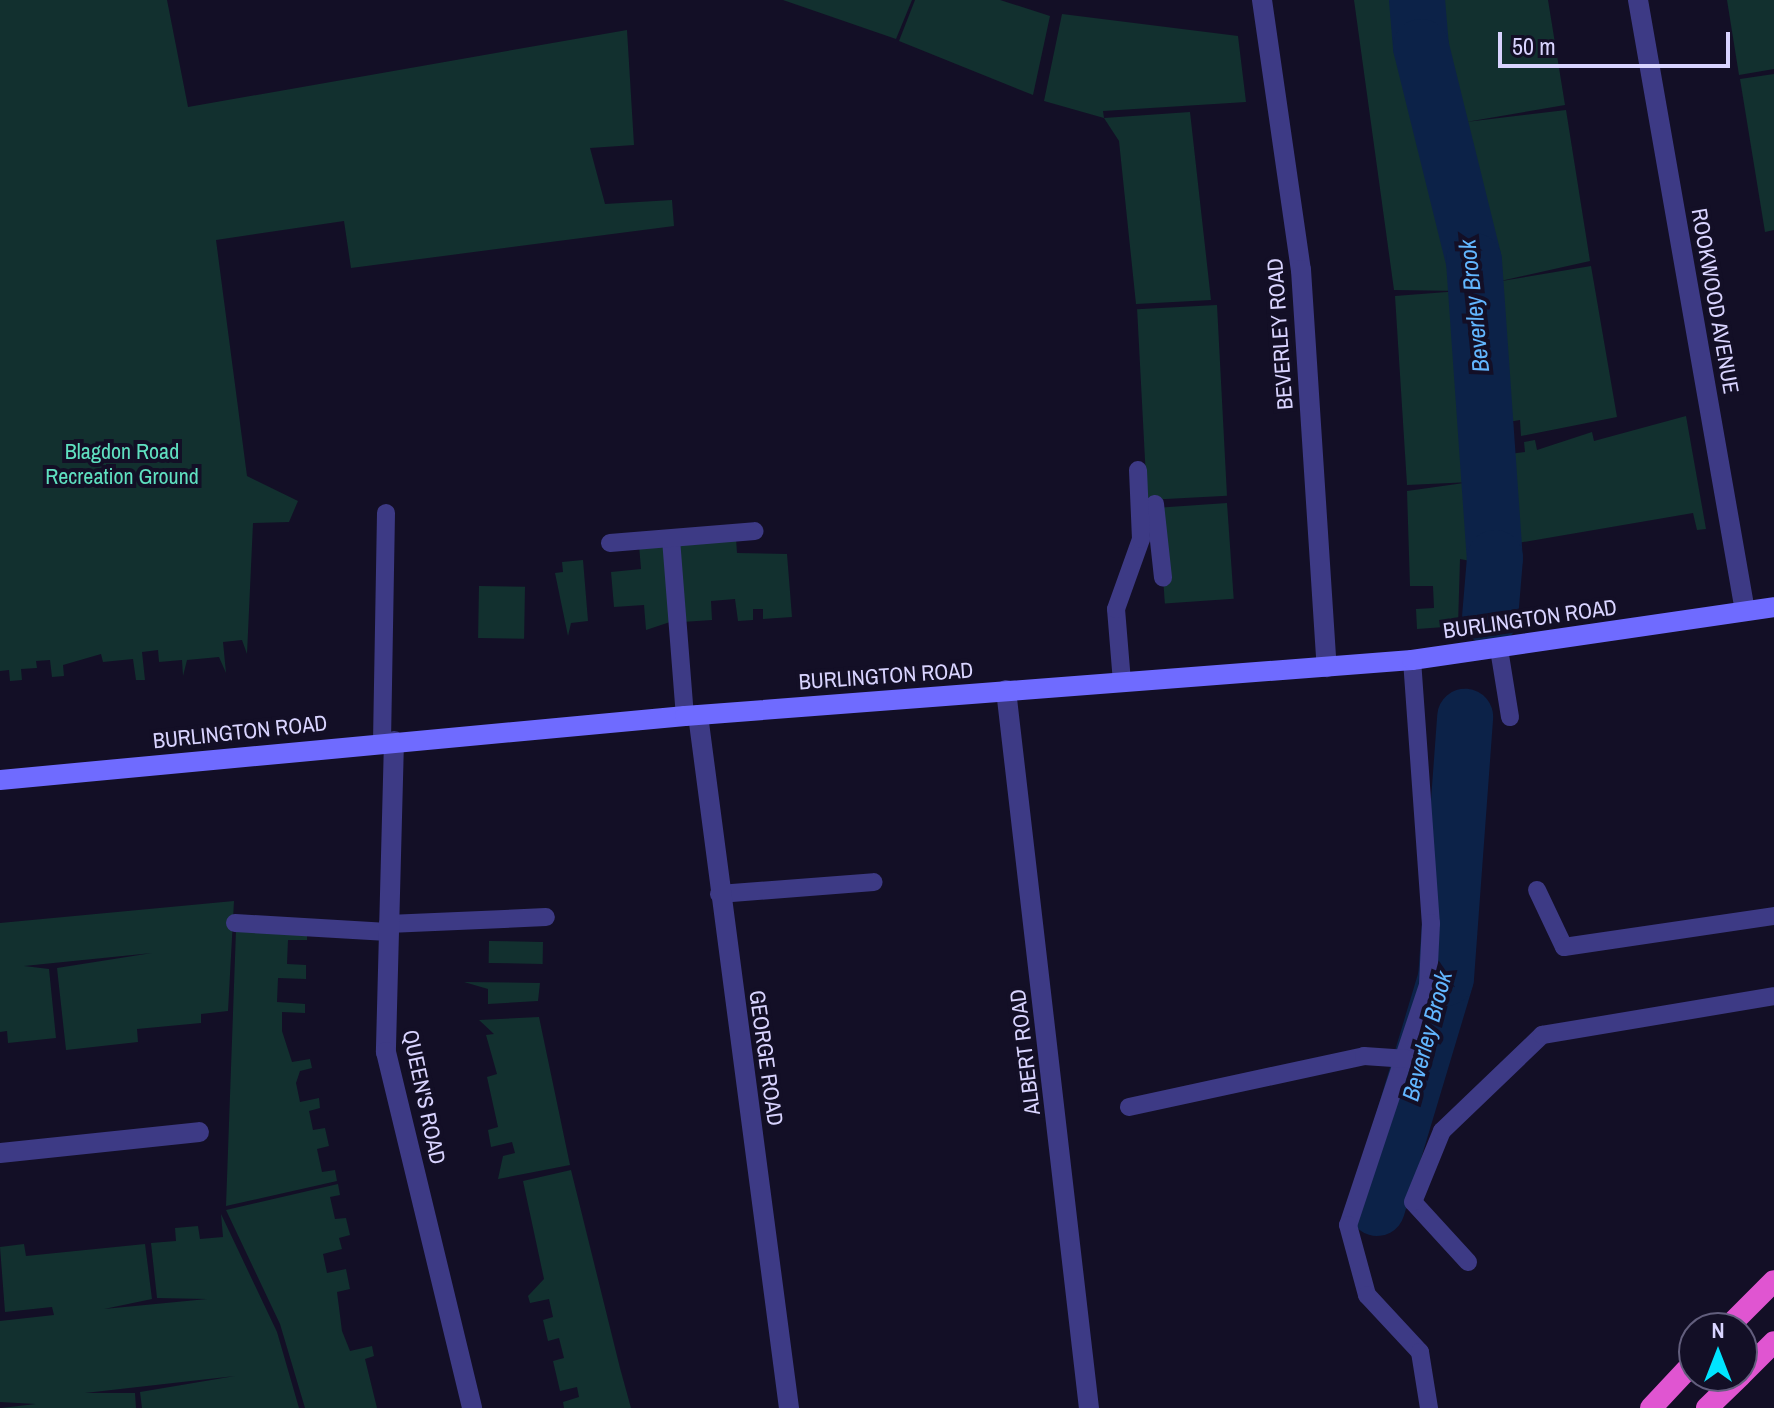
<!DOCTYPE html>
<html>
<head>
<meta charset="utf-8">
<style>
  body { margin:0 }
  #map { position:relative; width:1774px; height:1408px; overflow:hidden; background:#130f26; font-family:"Archivo Narrow",sans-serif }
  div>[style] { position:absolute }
  .green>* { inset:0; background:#12302f; transform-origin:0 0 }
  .river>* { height:56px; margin:-28px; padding:0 28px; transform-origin:28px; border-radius:28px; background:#0c2248 }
  .service>* { height:18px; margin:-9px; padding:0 9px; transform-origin:9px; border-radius:9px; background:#3d3a85 }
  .minor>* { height:20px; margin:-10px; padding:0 10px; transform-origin:10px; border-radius:10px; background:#3d3a85 }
  .secondary>* { height:20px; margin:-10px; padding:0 10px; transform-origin:10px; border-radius:10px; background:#6f6bff }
  .trunk>* { height:22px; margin:-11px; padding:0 11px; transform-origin:11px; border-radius:11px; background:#e055d1 }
  span { translate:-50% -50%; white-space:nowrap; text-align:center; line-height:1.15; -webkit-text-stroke:8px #130f26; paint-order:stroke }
  .street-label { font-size:22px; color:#d9d4ff }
  .park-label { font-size:22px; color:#5fe0c0 }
  .water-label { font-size:24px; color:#62b6ff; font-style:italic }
  .north { position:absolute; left:1678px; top:1312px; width:80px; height:80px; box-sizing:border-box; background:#130f26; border:2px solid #625e7d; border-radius:50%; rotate:0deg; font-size:22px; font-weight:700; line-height:32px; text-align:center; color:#d9d4ff }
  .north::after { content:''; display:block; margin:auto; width:28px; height:36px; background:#00e5ff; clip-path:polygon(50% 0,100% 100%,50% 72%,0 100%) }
  .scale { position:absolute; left:1498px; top:32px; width:232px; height:36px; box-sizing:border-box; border:4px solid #d9d4ff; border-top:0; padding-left:10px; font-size:24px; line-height:28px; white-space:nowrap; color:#d9d4ff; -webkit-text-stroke:6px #130f26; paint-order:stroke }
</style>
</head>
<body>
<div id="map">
  <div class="green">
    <i style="clip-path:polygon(0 0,167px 0,188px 107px,627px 30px,634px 145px,590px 148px,605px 204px,672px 200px,674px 226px,351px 268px,344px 221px,216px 240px,247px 476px,298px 501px,289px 522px,253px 523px,247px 654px,242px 640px,223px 642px,226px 673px,219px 657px,187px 660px,183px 676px,182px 660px,159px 662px,158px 650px,142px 652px,145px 680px,136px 680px,133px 659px,103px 662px,101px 654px,63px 665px,64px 676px,52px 677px,50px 660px,36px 661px,37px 668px,21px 669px,22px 680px,10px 681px,9px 670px,0 671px)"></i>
    <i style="clip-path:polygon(783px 0,912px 0,896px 39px)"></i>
    <i style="clip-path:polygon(915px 0,1000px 0,1050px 16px,1033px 95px,899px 41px)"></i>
    <i style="clip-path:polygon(1354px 0,1548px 0,1565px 105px,1466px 122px,1566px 110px,1590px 261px,1496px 282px,1591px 266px,1617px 417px,1521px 436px,1520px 420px,1508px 422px,1509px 454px,1525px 452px,1524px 442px,1535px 440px,1537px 450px,1592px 432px,1594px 441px,1686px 416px,1706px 529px,1697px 530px,1693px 513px,1506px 545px,1504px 592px,1491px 565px,1460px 559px,1458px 626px,1417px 629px,1416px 609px,1434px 608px,1433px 586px,1410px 586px,1407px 491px,1471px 482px,1407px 485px,1395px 296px,1460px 291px,1394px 290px)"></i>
    <i style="clip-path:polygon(1727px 0,1774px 0,1774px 69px,1739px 75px)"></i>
    <i style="clip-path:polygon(1062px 14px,1238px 36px,1246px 102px,1103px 111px,1104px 118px,1190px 112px,1211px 300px,1136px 304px,1119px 141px,1104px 118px,1044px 101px)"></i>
    <i style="clip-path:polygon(1774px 74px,1774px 230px,1765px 232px,1740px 79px)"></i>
    <i style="left:1217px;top:305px;width:191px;height:80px;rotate:87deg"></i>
    <i style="left:1227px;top:503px;width:96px;height:69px;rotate:86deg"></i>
    <i style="clip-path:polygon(736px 538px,737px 553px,787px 554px,792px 617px,763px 619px,763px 609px,753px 609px,753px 620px,738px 621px,735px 599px,711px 601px,712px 620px,682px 622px,676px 542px)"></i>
    <i style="clip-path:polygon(666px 543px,673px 621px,646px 630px,644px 605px,614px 607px,611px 572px,641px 569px,639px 545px)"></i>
    <i style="clip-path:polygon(583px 560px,588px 621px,571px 623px,568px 636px,555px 573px,563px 572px,562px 562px)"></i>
    <i style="left:479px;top:586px;width:46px;height:52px;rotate:1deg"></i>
    <i style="clip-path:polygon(234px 901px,228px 1011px,201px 1014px,201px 1023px,137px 1029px,138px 1042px,66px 1050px,57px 968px,152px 953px,24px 966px,49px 969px,56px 1038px,8px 1043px,7px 1031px,0 1032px,0 923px)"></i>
    <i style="clip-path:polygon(236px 930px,307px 932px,307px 940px,288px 940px,287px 964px,306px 965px,306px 979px,278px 978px,277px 1002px,305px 1004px,305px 1013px,282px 1012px,282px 1031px,292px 1062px,310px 1059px,312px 1068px,300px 1071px,296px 1083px,300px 1102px,319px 1098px,320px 1108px,309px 1111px,313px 1130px,325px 1128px,329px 1146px,317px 1149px,322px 1172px,335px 1170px,337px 1181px,226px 1206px)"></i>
    <i style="left:489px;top:941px;width:54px;height:22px;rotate:1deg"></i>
    <i style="clip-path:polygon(464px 982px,540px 983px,538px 1001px,488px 1004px,488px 989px)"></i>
    <i style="clip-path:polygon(539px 1017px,570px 1165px,498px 1179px,503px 1156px,515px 1153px,512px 1142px,491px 1147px,488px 1130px,498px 1127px,487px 1077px,497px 1074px,486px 1035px,494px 1034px,479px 1020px)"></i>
    <i style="clip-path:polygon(571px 1170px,620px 1368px,631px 1408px,564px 1408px,563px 1402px,579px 1397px,577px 1387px,560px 1391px,553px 1361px,564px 1358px,559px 1338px,548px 1341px,543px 1320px,553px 1317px,549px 1299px,530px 1303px,528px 1296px,544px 1279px,523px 1181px)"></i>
    <i style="clip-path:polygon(338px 1184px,340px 1195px,330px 1197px,335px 1219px,346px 1218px,350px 1235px,339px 1238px,342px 1249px,323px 1254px,327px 1273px,346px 1269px,350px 1289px,337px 1292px,342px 1331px,350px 1351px,372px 1346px,374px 1356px,365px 1359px,377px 1408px,305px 1408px,280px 1324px,226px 1210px)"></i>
    <i style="clip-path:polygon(221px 1214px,277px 1332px,299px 1408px,142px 1408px,140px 1392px,235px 1376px,85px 1393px,135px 1393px,136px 1408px,1px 1408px,36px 1404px,0 1402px,0 1321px,54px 1315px,52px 1307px,5px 1312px,0 1247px,24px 1244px,26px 1256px,145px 1244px,152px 1299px,104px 1309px,207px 1299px,157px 1298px,151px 1243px,176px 1241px,175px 1228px,198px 1226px,200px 1239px,223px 1237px)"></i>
  </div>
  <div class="river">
    <i style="left:1417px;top:0;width:47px;rotate:85.1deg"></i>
    <i style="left:1421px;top:47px;width:220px;rotate:76.1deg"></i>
    <i style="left:1474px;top:261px;width:298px;rotate:86deg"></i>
    <i style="left:1495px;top:558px;width:59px;rotate:94.8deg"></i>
    <i style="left:1377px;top:1208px;width:240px;rotate:-73.3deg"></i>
    <i style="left:1446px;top:978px;width:262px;rotate:-85.8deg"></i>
  </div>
  <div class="service">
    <i style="left:1155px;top:504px;width:74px;rotate:83.8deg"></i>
    <i style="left:671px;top:539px;width:178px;rotate:85.5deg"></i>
    <i style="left:610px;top:543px;width:145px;rotate:-4.7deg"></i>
    <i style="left:1499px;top:649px;width:69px;rotate:80.8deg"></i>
    <i style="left:1412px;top:660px;width:264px;rotate:85.9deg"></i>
    <i style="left:1431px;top:923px;width:62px;rotate:92.8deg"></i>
    <i style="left:1428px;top:985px;width:253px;rotate:108.4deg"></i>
    <i style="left:1348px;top:1225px;width:73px;rotate:74.8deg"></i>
    <i style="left:1367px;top:1295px;width:78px;rotate:47.1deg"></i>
    <i style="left:1420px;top:1352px;width:57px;rotate:80.9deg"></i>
    <i style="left:1122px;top:682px;width:73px;rotate:-94.7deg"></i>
    <i style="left:1116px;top:609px;width:74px;rotate:-70.3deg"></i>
    <i style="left:1141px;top:539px;width:69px;rotate:-92.5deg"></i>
    <i style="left:382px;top:742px;width:229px;rotate:-89deg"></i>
    <i style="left:1537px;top:890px;width:63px;rotate:64.7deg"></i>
    <i style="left:1564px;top:947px;width:212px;rotate:-8.4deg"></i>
    <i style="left:719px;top:894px;width:155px;rotate:-4.4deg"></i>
    <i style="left:235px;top:923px;width:153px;rotate:3.4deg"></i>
    <i style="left:388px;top:924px;width:158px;rotate:-2.5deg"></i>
    <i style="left:1129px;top:1107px;width:240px;rotate:-12.2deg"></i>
    <i style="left:1364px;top:1056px;width:44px;rotate:3.9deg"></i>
    <i style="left:1468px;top:1262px;width:81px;rotate:-132.5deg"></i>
    <i style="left:1413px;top:1202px;width:77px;rotate:-67.8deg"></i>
    <i style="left:1442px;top:1131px;width:139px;rotate:-43.8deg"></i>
    <i style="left:1542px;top:1035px;width:235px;rotate:-9.5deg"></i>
  </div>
  <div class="minor">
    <i style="left:1262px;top:0;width:273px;rotate:81.8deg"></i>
    <i style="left:1301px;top:270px;width:398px;rotate:86.3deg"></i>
    <i style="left:1638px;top:0;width:620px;rotate:80.07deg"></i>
    <i style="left:1006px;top:690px;width:723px;rotate:83.41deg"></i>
    <i style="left:698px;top:715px;width:699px;rotate:82.52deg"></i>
    <i style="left:394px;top:741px;width:311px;rotate:91.5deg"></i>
    <i style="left:386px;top:1052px;width:366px;rotate:76.4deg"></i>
    <i style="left:0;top:1153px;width:200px;rotate:-6deg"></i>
  </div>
  <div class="secondary">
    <i style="left:0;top:780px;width:688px;rotate:-5.34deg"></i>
    <i style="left:685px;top:716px;width:729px;rotate:-4.4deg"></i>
    <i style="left:1412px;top:660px;width:366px;rotate:-8.3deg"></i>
  </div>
  <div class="trunk">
    <i style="left:1727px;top:1328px;width:66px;rotate:-45deg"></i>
    <i style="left:1742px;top:1374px;width:45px;rotate:-45deg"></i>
    <i style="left:1651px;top:1408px;width:63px;rotate:-46.9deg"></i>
    <i style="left:1707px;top:1408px;width:46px;rotate:-44.1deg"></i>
  </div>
  <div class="street-label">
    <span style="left:1715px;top:301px;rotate:80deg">ROOKWOOD AVENUE</span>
    <span style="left:1280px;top:334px;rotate:-94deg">BEVERLEY ROAD</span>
    <span style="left:1530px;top:619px;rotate:-8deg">BURLINGTON ROAD</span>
    <span style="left:886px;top:676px;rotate:-4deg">BURLINGTON ROAD</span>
    <span style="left:240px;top:732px;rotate:-6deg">BURLINGTON ROAD</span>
    <span style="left:1025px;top:1052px;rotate:-97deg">ALBERT ROAD</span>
    <span style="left:766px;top:1058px;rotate:82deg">GEORGE ROAD</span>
    <span style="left:424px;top:1097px;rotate:78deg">QUEEN'S ROAD</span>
  </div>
  <div class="park-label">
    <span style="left:122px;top:464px">Blagdon Road<br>Recreation Ground</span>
  </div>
  <div class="water-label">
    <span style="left:1474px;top:306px;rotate:-96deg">Beverley Brook</span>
    <span style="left:1427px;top:1036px;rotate:-75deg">Beverley Brook</span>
  </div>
  <div class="north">N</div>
  <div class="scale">50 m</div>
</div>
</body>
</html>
